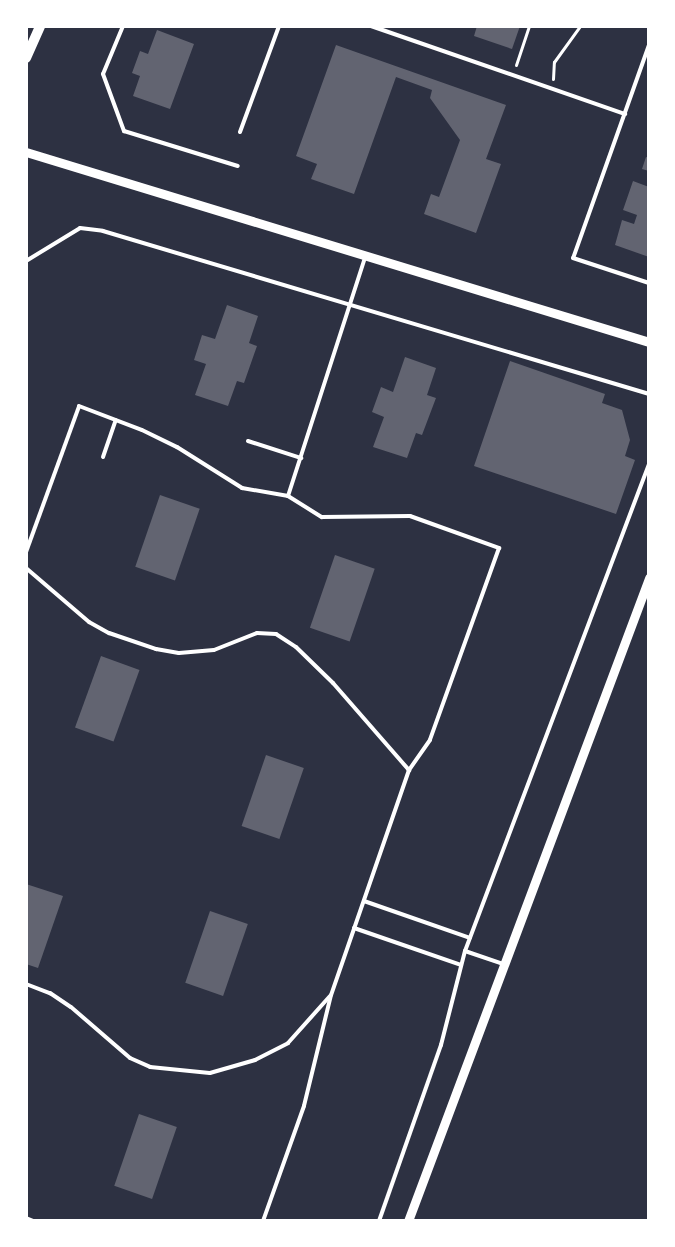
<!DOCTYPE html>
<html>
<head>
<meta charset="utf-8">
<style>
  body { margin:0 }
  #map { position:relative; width:675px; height:1247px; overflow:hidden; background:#2d3142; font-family:"Sofia Sans Condensed",sans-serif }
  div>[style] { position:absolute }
  .building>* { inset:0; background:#626471; transform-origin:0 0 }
  .path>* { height:3px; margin:-1.5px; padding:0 1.5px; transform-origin:1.5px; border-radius:1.5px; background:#fff }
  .service>* { height:4px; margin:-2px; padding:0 2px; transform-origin:2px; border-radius:2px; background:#fff }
  .tertiary>* { height:9px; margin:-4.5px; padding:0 4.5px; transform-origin:4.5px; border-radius:4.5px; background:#fff }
  .secondary>* { height:10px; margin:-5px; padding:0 5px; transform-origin:5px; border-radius:5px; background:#fff }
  span { translate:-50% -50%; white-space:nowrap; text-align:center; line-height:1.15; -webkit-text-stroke:4px #fff; paint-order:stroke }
  .frame { position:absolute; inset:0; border:28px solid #fff; pointer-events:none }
</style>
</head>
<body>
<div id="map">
  <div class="building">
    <i style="clip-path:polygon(477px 26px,520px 26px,512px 49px,474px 36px)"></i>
    <i style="clip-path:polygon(157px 30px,194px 44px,170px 109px,133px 96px,140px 76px,132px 73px,140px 51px,148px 54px)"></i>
    <i style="clip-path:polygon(336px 45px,506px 105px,486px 159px,501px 164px,476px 233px,424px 214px,431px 194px,439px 197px,460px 140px,430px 98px,432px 90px,396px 77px,354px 194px,311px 179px,317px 164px,296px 156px)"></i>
    <i style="clip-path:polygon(646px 157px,649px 158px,649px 171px,642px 169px)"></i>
    <i style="clip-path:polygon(633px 181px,649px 187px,649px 257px,615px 245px,622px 220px,634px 224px,637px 215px,623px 210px)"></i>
    <i style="clip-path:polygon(227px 305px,258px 316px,249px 343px,257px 346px,244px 383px,237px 381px,228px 406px,195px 395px,206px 364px,194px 360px,202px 335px,215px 339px)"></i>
    <i style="clip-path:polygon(405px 357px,436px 368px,427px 395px,436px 398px,422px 435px,416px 433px,407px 458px,373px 447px,384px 417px,372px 412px,381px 387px,393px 392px)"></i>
    <i style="clip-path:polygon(510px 361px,605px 394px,602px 403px,622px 410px,630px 440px,625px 456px,635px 460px,616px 514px,474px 466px)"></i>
    <i style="left:160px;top:495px;width:42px;height:76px;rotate:19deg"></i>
    <i style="left:335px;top:555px;width:42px;height:77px;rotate:19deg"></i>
    <i style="left:101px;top:656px;width:41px;height:76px;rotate:20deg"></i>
    <i style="left:266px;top:755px;width:40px;height:75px;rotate:19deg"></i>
    <i style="clip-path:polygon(26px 884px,63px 896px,38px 968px,26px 964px)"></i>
    <i style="left:210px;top:911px;width:40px;height:76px;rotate:19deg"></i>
    <i style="left:139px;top:1114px;width:40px;height:76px;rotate:19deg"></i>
  </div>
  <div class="path">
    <i style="left:591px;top:26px;width:14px"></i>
    <i style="left:516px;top:65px;width:41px;rotate:-71.6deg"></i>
    <i style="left:553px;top:79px;width:17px;rotate:-87deg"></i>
    <i style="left:554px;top:62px;width:44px;rotate:-54.2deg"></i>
  </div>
  <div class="service">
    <i style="left:123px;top:26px;width:52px;rotate:112.6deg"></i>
    <i style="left:103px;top:74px;width:61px;rotate:69.8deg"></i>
    <i style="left:124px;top:131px;width:119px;rotate:17.1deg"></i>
    <i style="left:371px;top:26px;width:269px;rotate:19.1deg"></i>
    <i style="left:649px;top:45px;width:226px;rotate:109.6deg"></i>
    <i style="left:573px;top:258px;width:80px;rotate:18.2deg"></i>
    <i style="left:240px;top:132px;width:113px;rotate:-69.8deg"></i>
    <i style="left:26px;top:261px;width:63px;rotate:-31.4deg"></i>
    <i style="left:80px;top:228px;width:23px;rotate:7deg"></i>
    <i style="left:103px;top:231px;width:570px;rotate:16.62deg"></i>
    <i style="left:248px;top:441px;width:56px;rotate:17.8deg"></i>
    <i style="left:103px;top:457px;width:39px;rotate:-71deg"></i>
    <i style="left:288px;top:496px;width:253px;rotate:-72.1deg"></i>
    <i style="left:26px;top:552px;width:155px;rotate:-70deg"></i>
    <i style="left:79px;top:406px;width:67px;rotate:20.9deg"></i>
    <i style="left:142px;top:430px;width:39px;rotate:26deg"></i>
    <i style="left:177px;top:447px;width:77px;rotate:32.2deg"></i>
    <i style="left:242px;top:488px;width:47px;rotate:9.9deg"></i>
    <i style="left:288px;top:496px;width:40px;rotate:32deg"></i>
    <i style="left:322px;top:517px;width:88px;rotate:-0.7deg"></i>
    <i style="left:410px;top:516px;width:95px;rotate:19.8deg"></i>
    <i style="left:499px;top:548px;width:204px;rotate:109.8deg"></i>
    <i style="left:430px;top:740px;width:37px;rotate:125deg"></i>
    <i style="left:409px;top:770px;width:238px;rotate:109.1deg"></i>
    <i style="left:331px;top:995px;width:114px;rotate:103.7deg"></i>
    <i style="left:304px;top:1106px;width:122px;rotate:109.6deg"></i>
    <i style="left:26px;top:568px;width:83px;rotate:40.6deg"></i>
    <i style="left:89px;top:622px;width:23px;rotate:29deg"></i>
    <i style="left:109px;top:633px;width:50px;rotate:18.8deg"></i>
    <i style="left:156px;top:649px;width:23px;rotate:10deg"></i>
    <i style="left:179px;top:653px;width:35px;rotate:-5deg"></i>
    <i style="left:214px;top:650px;width:46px;rotate:-21.6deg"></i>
    <i style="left:257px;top:633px;width:19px;rotate:3deg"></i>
    <i style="left:276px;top:634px;width:24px;rotate:33deg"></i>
    <i style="left:296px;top:647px;width:52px;rotate:44.2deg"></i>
    <i style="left:333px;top:683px;width:116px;rotate:48.9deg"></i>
    <i style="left:364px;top:901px;width:112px;rotate:19.2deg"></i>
    <i style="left:354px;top:928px;width:113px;rotate:19.1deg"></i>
    <i style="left:465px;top:951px;width:40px;rotate:18.9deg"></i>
    <i style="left:26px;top:984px;width:26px;rotate:21deg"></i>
    <i style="left:50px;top:993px;width:25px;rotate:34deg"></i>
    <i style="left:71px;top:1007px;width:78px;rotate:40.8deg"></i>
    <i style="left:130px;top:1058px;width:22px;rotate:24deg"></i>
    <i style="left:150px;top:1067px;width:60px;rotate:5.7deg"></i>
    <i style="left:210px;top:1073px;width:47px;rotate:-16.1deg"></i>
    <i style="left:255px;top:1060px;width:37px;rotate:-27deg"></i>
    <i style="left:288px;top:1043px;width:63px;rotate:-48.2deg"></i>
    <i style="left:26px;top:1218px;width:8px;rotate:23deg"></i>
    <i style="left:379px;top:1221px;width:187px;rotate:-70.6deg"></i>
    <i style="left:441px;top:1045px;width:97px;rotate:-75.7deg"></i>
    <i style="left:465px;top:951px;width:521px;rotate:-69.3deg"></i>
  </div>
  <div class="tertiary">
    <i style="left:26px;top:152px;width:651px;rotate:16.96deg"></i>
    <i style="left:408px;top:1221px;width:687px;rotate:-69.45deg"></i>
  </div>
  <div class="secondary">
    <i style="left:26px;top:58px;width:35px;rotate:-66deg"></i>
  </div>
  <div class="frame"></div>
</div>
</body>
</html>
